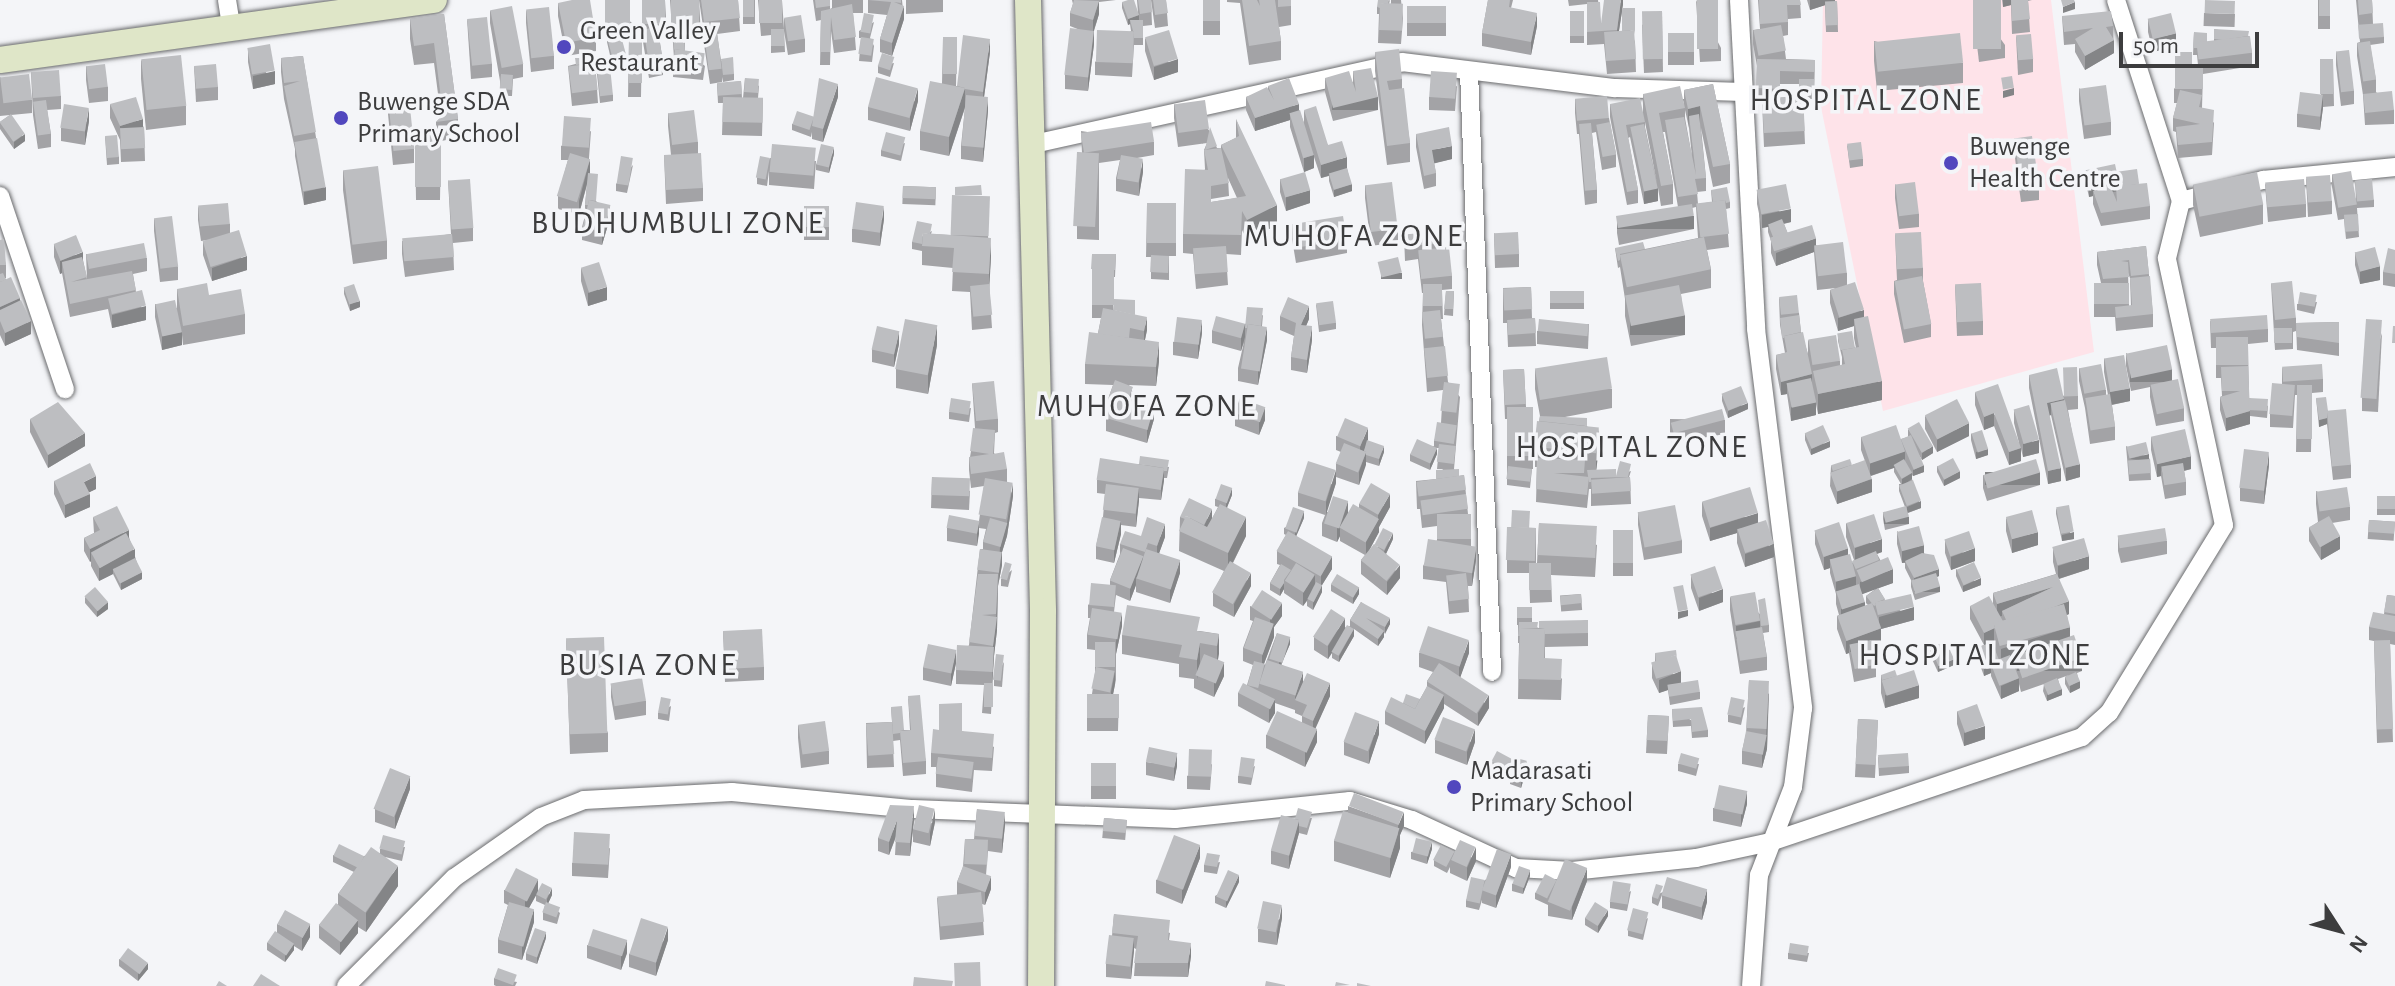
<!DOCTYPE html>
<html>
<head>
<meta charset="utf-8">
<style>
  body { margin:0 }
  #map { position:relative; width:2395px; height:986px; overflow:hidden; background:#f4f5f8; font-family:"Alegreya Sans",sans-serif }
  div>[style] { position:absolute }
  .medical>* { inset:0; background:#fee3e9 }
  .roads { filter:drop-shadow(0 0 2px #6a6b6d) drop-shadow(0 0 2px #6a6b6d) }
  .minor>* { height:18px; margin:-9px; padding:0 9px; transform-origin:9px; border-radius:9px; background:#fff }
  .secondary>* { height:26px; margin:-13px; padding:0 13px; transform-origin:13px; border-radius:13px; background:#dfe6c8 }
  .wall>* { inset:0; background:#a3a3a6; transform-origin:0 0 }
  .shaded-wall>* { inset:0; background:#848587; transform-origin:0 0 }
  .building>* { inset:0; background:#bdbec1; transform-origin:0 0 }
  .dots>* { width:22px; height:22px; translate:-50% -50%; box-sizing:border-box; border:4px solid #f4f5f8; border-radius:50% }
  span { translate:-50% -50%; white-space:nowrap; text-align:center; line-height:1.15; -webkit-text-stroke:7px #f4f5f8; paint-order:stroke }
  .poi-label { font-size:28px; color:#3d3d3e }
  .left { translate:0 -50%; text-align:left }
  .quarter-label { font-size:32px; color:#3d3d3e; letter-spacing:2px }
  .north { position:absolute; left:2299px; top:890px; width:80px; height:80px; -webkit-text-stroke:6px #f4f5f8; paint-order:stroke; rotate:126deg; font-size:22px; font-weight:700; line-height:32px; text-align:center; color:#3d3d3e }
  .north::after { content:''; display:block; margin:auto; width:28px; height:36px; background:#3d3d3e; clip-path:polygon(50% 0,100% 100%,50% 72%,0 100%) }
  .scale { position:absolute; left:2119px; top:32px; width:140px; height:36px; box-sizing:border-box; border:4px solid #3d3d3e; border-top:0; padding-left:10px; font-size:24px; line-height:28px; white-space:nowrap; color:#3d3d3e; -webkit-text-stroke:6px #f4f5f8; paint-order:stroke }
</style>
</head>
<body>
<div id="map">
  <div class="medical">
    <i style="clip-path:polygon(1823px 0,2051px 0,2094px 352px,1883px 411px,1821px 107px)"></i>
  </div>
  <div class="roads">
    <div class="minor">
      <i style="left:227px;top:0;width:30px;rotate:81deg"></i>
      <i style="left:1739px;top:0;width:329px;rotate:87deg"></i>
      <i style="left:1756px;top:329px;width:382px;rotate:82.9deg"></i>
      <i style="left:1803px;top:708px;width:80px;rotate:97.2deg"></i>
      <i style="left:1793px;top:787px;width:94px;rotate:111.1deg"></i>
      <i style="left:1759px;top:875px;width:111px;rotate:94.1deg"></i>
      <i style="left:2116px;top:0;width:211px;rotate:72.1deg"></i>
      <i style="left:1469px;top:72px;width:600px;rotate:87.8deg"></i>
      <i style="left:1029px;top:145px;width:382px;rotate:-12.5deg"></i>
      <i style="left:1402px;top:62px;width:215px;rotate:7deg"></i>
      <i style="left:1615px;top:88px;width:128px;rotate:1.8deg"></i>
      <i style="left:0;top:196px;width:204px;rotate:71.4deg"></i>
      <i style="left:346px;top:986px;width:153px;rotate:-45deg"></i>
      <i style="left:454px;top:878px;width:106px;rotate:-35deg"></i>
      <i style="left:541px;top:817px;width:46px;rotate:-21.6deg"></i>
      <i style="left:584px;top:800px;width:148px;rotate:-3.1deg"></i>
      <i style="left:732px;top:792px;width:182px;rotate:5.4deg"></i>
      <i style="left:913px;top:809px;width:262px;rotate:2.2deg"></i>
      <i style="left:1175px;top:819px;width:176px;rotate:-5.9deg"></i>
      <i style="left:1350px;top:801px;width:65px;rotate:17deg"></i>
      <i style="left:1412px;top:820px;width:115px;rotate:24.8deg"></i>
      <i style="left:1516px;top:868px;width:56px;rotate:3.1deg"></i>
      <i style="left:1572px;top:871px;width:125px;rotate:-6deg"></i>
      <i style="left:1696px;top:858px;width:76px;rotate:-12.2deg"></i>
      <i style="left:1770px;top:842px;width:329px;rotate:-18.6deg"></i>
      <i style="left:2082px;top:737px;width:36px;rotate:-42deg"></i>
      <i style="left:2109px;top:713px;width:220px;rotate:-58.5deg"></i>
      <i style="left:2224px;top:525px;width:273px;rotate:-102.1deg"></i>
      <i style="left:2167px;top:258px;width:59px;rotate:-76.2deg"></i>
      <i style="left:2181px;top:201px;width:85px;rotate:-14.4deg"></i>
      <i style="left:2263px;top:180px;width:133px;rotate:-5.6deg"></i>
    </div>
    <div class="secondary">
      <i style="left:1028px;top:0;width:611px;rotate:88.59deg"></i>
      <i style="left:1043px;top:611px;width:375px;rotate:90.3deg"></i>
      <i style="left:0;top:60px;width:438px;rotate:-7.9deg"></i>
    </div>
  </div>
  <div class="wall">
    <i style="clip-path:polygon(605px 0,632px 23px,632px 32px,642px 32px,641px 97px,628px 97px,629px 36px,621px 37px,626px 61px,612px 64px,607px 42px,607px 36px,608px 35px)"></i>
    <i style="clip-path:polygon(642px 0,665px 0,667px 35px,659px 36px,663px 62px,663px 75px,649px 78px,643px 42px)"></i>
    <i style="clip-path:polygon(670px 0,699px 0,701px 36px,685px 38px,685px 51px,705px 66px,703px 80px,673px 77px,674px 58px)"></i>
    <i style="clip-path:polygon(699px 0,738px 0,740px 31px,717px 34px,721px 60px,734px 74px,734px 80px,723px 82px,722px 77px,722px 82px,710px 84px,703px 38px,703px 26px)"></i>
    <i style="left:743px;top:0;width:12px;height:24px"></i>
    <i style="clip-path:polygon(758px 0,782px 0,784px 29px,784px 18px,805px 39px,805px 52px,788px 55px,784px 31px,785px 52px,771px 53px,771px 35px,761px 36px)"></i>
    <i style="clip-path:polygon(813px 0,830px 0,830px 9px,832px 8px,832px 0,863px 0,863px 13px,853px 13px,856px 50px,834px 53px,831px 31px,830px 65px,820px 65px,821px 20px,816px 21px)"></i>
    <i style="clip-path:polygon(868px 0,902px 0,904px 19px,892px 56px,880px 52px,880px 39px,887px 15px,868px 13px)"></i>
    <i style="clip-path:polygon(906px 0,943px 0,943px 12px,906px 14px)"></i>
    <i style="clip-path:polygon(1072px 0,1116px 0,1099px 2px,1099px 14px,1094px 31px,1094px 44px,1088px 91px,1065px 89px,1065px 75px,1080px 30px,1070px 26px,1070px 13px,1073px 4px)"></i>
    <i style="clip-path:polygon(1137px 0,1151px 0,1152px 25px,1143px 26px,1143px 45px,1134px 45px,1132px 77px,1095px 75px,1095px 62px,1131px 31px,1130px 24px,1128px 25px,1122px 8px,1122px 2px,1138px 13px)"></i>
    <i style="clip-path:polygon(1151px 0,1166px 0,1168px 26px,1155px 28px)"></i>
    <i style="left:1203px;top:0;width:17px;height:35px"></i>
    <i style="clip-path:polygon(1227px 0,1291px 0,1291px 25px,1279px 27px,1281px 41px,1281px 60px,1249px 65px,1240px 3px,1227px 2px)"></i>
    <i style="clip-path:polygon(1390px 0,1389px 4px,1391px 4px,1391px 0,1401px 0,1403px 18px,1401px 44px,1378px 43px,1379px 14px,1377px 14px,1377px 7px)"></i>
    <i style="clip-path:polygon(1488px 0,1513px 0,1511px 8px,1537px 26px,1531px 55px,1482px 46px,1482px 33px)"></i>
    <i style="clip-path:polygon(evenodd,1568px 0,1598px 0,1601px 24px,1623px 0,1622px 8px,1635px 42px,1636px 72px,1607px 74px,1604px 44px,1587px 45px,1587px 4px,1569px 6px,1568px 0,1622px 11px,1622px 31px,1619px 31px,1622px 11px)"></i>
    <i style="clip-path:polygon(1696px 0,1721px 48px,1721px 61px,1700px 62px)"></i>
    <i style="clip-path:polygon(evenodd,1758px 0,1800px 0,1801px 18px,1788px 19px,1788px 35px,1783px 36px,1786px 59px,1815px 60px,1814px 99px,1803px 99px,1805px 144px,1764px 147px,1762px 102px,1756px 102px,1757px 66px,1753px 44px,1753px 30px,1760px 29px,1758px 0,1780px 84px,1799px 84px,1799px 96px,1780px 98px,1780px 84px)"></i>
    <i style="clip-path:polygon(1807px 0,1835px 0,1835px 1px,1837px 1px,1838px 32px,1826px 32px,1825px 5px,1810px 10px)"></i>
    <i style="clip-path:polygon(1973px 0,2005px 45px,2005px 58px,1979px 62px,1973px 11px)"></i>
    <i style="clip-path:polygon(2002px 0,2032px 0,2028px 1px,2030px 32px,2012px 34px,2011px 5px,2003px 7px)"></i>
    <i style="left:2318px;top:0;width:12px;height:29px"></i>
    <i style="clip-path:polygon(2356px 0,2372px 0,2373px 24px,2384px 37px,2384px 43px,2370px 45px,2376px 80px,2376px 92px,2394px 110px,2394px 124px,2365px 125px,2363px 95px,2357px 56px,2357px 43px,2360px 42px)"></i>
    <i style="clip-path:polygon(558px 3px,596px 37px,596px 51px,566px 56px,558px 16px)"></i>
    <i style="left:1446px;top:6px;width:30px;height:39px;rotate:90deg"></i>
    <i style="clip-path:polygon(490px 10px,523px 64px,523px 77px,513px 79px,512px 96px,500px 96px,500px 81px,490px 23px)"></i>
    <i style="clip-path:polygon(526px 10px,554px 56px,554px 69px,531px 72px,526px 23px)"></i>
    <i style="left:1570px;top:11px;width:14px;height:32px"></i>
    <i style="clip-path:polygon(1662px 11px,1663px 72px,1644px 73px,1642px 25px)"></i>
    <i style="left:2204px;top:13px;width:31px;height:13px;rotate:2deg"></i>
    <i style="clip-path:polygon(444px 14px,458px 119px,458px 138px,441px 141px,440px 200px,416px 200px,415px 135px,436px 135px,436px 122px,441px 117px,434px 63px,414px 65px,410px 39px,410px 19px)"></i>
    <i style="clip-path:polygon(2062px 16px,2113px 26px,2114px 53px,2085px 70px,2075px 52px,2075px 44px,2064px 45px)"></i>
    <i style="clip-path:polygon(467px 19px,492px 64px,492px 77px,471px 79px)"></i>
    <i style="clip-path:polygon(2148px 19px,2176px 46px,2153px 52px,2148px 32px)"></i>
    <i style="clip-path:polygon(874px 22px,870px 38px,874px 46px,872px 62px,859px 61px,861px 38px,859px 38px,859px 31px)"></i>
    <i style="clip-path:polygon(2214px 29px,2249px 36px,2252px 53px,2252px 66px,2203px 74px,2202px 108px,2214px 123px,2212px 155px,2178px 158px,2176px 132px,2173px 131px,2173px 118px,2177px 103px,2174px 103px,2174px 89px,2192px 65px,2198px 65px,2197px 55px,2193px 55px,2194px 32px,2207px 42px,2214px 41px)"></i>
    <i style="left:1694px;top:33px;width:32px;height:26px;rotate:90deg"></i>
    <i style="clip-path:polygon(2016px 36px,2033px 59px,2033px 72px,2018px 75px)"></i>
    <i style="clip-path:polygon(943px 37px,957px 37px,956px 86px,957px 86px,990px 52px,984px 97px,988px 111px,983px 162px,961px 159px,961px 146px,965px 108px,949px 156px,920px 150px,920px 131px,942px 83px)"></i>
    <i style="clip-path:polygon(1145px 38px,1178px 72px,1154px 80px,1145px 51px)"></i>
    <i style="clip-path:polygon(1874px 41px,1963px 63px,1963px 83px,1877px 91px,1874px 61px)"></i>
    <i style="clip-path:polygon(248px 49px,275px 84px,253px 89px,248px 62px)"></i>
    <i style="clip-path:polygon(2336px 51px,2354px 91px,2354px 104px,2341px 106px,2336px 65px)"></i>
    <i style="clip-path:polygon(1375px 52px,1402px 79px,1402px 88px,1410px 143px,1410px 162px,1387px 165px,1375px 71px)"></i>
    <i style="clip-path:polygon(303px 56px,326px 200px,304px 205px,295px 156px,295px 149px,284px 99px,281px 72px,281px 58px)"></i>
    <i style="clip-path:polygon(597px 58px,598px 69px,613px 95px,613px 101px,600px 103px,597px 74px,596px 74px,598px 103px,572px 106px,568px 66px)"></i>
    <i style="clip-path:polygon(2320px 59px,2333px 59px,2334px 106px,2323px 107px,2320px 130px,2297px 127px,2297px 114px,2321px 95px)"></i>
    <i style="clip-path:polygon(141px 60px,186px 106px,186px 125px,146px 130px,141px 79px)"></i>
    <i style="clip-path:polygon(894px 63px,890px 77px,878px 73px,878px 66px)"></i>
    <i style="clip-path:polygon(86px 66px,108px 87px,108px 101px,89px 103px,86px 80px)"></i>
    <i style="clip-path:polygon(194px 66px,218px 87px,218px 100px,196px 102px)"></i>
    <i style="clip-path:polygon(1353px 71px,1378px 110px,1333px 121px,1325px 92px,1325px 78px,1353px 82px)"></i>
    <i style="clip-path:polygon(31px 72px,61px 96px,61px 109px,47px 110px,51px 134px,51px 147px,38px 149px,33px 115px)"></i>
    <i style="clip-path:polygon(0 77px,32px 100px,32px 113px,11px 115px,25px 141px,14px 149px,0 129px,0 122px,10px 115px,0 116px)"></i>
    <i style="clip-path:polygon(745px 78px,759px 86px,758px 98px,763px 98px,762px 136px,722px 135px,723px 103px,718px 103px,717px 84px,741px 81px,742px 98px,743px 98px)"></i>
    <i style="clip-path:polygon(evenodd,1713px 84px,1730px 164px,1730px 183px,1713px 187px,1701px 128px,1706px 178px,1706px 191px,1697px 192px,1698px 204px,1712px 202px,1711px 190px,1730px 202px,1730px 208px,1726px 209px,1729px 247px,1707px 250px,1711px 269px,1711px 288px,1681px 294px,1685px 335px,1631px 346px,1625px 316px,1625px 299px,1620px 267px,1618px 268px,1615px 248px,1645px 249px,1698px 238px,1696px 207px,1692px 208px,1694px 229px,1619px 245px,1617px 233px,1617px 220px,1678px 207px,1665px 132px,1663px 132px,1673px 184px,1673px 204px,1661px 206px,1658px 188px,1658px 201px,1644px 204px,1630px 137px,1628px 138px,1638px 190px,1638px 203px,1627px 205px,1610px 117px,1610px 104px,1643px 112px,1643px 94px,1684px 107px,1684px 90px,1713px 84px,1685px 110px,1689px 128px,1692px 157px,1685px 118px,1685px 110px,1713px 84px,1645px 122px,1657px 184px,1645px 127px,1645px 122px)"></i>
    <i style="clip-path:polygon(1268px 86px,1299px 110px,1304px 123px,1304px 110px,1328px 145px,1347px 168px,1352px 191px,1334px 197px,1329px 181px,1329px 176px,1321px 178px,1314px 157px,1314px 168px,1304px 172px,1290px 127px,1290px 120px,1255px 131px,1246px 110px,1246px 97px,1268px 90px)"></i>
    <i style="clip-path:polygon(1457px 86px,1455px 111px,1429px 110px,1429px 97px)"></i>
    <i style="clip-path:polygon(2079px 88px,2111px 122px,2111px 135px,2084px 139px,2079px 101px)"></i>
    <i style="clip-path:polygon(838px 97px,823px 142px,812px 139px,812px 132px,811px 137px,792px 130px,792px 124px,814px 117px)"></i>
    <i style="clip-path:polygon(1575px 99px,1609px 118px,1616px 154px,1616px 167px,1602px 170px,1596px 132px,1592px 133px,1597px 190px,1597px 203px,1585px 205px,1579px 134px,1577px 134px,1575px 113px)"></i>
    <i style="clip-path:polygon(388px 101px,414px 149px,414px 163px,393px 165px,388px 114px)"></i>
    <i style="clip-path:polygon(918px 101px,910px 131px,868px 120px,868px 107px)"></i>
    <i style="clip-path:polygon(110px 104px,144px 127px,145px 161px,121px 162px,120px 140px,110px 118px)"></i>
    <i style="clip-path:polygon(evenodd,1174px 104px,1209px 130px,1217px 148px,1221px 148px,1221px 145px,1236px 138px,1236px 119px,1277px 225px,1247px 240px,1242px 230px,1241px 255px,1226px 254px,1228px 285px,1196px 289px,1193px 254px,1183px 253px,1183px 234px,1205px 169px,1204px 150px,1207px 143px,1178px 147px,1174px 118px,1174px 104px,1228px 178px,1237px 198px,1211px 202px,1211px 199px,1229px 196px,1228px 178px)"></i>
    <i style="clip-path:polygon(668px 113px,698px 142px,698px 153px,703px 188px,703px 201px,666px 204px,664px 155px,671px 155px,668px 126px)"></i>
    <i style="clip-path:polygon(89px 121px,85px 145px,61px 141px,61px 128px)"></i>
    <i style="clip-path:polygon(591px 131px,589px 158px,590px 174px,596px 201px,610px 218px,602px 245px,582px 240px,582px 227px,586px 212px,585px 212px,585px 205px,587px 185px,579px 214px,558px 209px,558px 196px,568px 160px,561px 160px,561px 146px)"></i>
    <i style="clip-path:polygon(1081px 131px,1154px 142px,1154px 155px,1137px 158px,1143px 172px,1139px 196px,1116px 191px,1116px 178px,1120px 160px,1099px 163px,1099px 240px,1077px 239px,1077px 152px,1082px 153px)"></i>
    <i style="clip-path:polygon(1416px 134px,1452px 159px,1434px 163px,1436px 173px,1436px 186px,1424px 189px,1416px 147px)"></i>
    <i style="clip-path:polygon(105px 136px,119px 157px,119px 164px,107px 165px)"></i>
    <i style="clip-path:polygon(2014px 138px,2039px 187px,2039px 200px,2021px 202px,2014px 151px)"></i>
    <i style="clip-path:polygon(905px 143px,901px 161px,881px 156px,881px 150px)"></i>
    <i style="clip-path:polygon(1847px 145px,1863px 159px,1863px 166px,1850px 168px)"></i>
    <i style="clip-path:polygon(834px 154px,829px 173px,816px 170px,816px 164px)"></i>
    <i style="clip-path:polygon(770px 158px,816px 161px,814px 189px,769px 185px,769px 171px,767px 186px,757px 184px,757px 178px)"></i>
    <i style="clip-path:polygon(633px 165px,627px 193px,616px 191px,616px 184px)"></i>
    <i style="clip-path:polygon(343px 170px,387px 240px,387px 259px,353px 264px,343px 190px)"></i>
    <i style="clip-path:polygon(2086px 171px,2117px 175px,2139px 184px,2150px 206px,2150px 219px,2101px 226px,2093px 204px,2093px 196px,2089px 197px,2086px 184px)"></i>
    <i style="clip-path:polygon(2332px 174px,2356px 199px,2355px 181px,2374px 200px,2374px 207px,2357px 208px,2359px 237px,2346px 239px,2344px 219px,2338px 220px,2332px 187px)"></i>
    <i style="clip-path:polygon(2306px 178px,2332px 201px,2332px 214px,2308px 217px)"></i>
    <i style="clip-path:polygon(1280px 179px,1310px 203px,1286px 211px,1280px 192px)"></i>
    <i style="clip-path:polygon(448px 180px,473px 228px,473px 241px,453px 243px,454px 270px,405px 277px,402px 254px,402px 241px,451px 234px)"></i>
    <i style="clip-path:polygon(1895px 184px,1919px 214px,1919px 227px,1899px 229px,1895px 198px)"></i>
    <i style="clip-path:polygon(2265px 184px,2306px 204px,2306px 217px,2268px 222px)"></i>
    <i style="clip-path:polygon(1365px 185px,1398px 229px,1398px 242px,1371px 246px,1365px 198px)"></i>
    <i style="clip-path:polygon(2193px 185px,2263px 204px,2263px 224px,2200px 237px,2193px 205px)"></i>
    <i style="left:903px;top:186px;width:33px;height:18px;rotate:2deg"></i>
    <i style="clip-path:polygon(1757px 191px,1791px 222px,1784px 224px,1788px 234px,1816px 245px,1847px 273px,1847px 285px,1864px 317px,1882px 400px,1818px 414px,1816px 404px,1816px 415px,1791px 421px,1787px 394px,1781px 395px,1776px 369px,1776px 355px,1785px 353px,1780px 325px,1779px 298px,1799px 313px,1801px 332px,1808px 354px,1808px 340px,1840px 361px,1840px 365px,1842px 365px,1842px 357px,1838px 341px,1838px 335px,1856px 348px,1854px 338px,1854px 326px,1838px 331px,1830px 303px,1830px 290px,1836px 288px,1817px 290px,1814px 252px,1776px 266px,1771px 253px,1771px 241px,1768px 232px,1768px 227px,1762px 228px,1757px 204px)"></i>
    <i style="clip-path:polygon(982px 196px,991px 257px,989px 284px,992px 328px,972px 330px,970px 292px,952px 291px,953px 268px,922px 265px,922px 251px,912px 249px,912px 242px,932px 231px,931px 234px,951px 235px)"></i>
    <i style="clip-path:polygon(1176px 203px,1176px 256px,1169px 256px,1169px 280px,1151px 279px,1151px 257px,1146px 257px,1147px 204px)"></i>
    <i style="left:804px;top:206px;width:25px;height:34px"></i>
    <i style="clip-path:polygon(198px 207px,230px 224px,230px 233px,247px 270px,212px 281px,203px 255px,203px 242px,208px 240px,201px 241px,198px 220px)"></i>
    <i style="clip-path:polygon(154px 218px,178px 267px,178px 280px,160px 282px,154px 231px)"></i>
    <i style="clip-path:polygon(884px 219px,880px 246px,852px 242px,852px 229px)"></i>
    <i style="clip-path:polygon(1292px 226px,1347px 240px,1347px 253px,1296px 263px,1292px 239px)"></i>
    <i style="clip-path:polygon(1494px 233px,1519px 254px,1519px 267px,1495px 268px)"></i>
    <i style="clip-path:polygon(1895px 234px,1923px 268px,1923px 281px,1931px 324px,1931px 337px,1904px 343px,1894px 294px,1894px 281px,1897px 280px)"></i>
    <i style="clip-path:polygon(1404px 236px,1445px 243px,1445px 248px,1452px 276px,1452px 289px,1442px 290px,1443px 319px,1441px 319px,1448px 382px,1460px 397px,1454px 469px,1459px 476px,1464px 475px,1468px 514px,1471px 514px,1471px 546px,1476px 560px,1472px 586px,1468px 586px,1469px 612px,1449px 614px,1446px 582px,1423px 579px,1423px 566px,1437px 540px,1437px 526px,1422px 528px,1420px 509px,1417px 509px,1416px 481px,1436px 479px,1443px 469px,1437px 469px,1439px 448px,1436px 448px,1437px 454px,1430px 470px,1410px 461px,1410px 454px,1434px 446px,1434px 441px,1441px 423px,1443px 390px,1427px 392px,1422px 325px,1423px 293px,1422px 293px,1418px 259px,1405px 261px)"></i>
    <i style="clip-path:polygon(0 240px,6px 265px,6px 278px,5px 278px,20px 300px,31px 334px,5px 346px,0 335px)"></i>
    <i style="clip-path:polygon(54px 244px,83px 260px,87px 279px,86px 254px,147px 258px,147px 271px,133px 274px,136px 292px,146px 320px,112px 328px,108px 309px,70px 317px,62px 273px,60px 274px,54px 257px)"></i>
    <i style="clip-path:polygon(evenodd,2146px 246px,2153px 314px,2153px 327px,2116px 331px,2115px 317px,2094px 317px,2094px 283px,2101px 283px,2097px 265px,2097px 252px,2146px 246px,2128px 273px,2130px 278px,2131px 306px,2129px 306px,2128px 273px)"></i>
    <i style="clip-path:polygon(2395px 250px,2395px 287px,2383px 285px,2383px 272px)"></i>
    <i style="clip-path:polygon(2355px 252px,2380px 280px,2360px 284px,2355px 265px)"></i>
    <i style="clip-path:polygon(1092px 254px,1116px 254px,1115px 277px,1114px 277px,1113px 310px,1135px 315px,1147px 330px,1145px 340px,1159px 361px,1156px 386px,1129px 385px,1133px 393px,1130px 399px,1154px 419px,1147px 443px,1106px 431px,1106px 418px,1109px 406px,1108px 405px,1108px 399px,1113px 385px,1085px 384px,1085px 364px,1098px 333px,1101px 318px,1092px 318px)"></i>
    <i style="clip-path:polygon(581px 268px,607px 300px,588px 306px,581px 281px)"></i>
    <i style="clip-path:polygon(2271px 283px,2296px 318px,2296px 331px,2293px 332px,2293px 349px,2275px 350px)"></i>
    <i style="clip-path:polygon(1955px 285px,1983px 321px,1983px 335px,1957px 336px)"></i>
    <i style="clip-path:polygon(1531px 287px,1532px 318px,1535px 318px,1536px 346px,1508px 347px,1507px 323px,1503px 323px,1503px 288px)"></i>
    <i style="clip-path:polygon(344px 288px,360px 307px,350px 311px,344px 294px)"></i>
    <i style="clip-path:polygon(177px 289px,209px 295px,245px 314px,245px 334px,183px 345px,182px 335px,182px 345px,162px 350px,155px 317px,155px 304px,177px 308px)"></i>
    <i style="clip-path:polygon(1446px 291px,1454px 291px,1453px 316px,1444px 315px)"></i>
    <i style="left:1584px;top:291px;width:18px;height:34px;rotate:90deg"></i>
    <i style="clip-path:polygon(2317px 302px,2314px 314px,2297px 310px,2297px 304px)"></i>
    <i style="clip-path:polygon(1316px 304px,1336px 323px,1336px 329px,1319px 332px)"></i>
    <i style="clip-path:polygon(1263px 315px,1262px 326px,1267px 340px,1258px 385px,1238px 381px,1238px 368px,1244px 342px,1241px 351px,1212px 343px,1212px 330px,1245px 324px)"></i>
    <i style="clip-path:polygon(1280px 316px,1309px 319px,1306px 326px,1312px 340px,1307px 373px,1291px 370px,1291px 357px,1294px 336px,1280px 330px)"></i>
    <i style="clip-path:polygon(2210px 321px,2268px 329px,2268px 342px,2248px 344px,2249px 398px,2268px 406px,2267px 418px,2250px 416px,2250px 424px,2226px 431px,2220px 410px,2220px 397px,2222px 396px,2221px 378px,2216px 378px,2216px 348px,2211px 348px)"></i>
    <i style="clip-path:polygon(2339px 322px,2339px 356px,2297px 350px,2296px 323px)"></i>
    <i style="clip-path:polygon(1589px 324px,1588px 349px,1537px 344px,1537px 331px)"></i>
    <i style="clip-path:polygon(1202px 333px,1198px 359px,1173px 355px,1173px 342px)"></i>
    <i style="clip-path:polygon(2382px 333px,2378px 412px,2362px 411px,2362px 398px)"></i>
    <i style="clip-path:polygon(899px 344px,894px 367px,872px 362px,872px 349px)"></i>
    <i style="clip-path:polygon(937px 345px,928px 394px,896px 388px,896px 369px)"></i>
    <i style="clip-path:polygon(2126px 353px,2172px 380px,2184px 408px,2184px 421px,2156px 426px,2150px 397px,2150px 387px,2131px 391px,2126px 366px)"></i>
    <i style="clip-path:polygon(2104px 358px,2130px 401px,2112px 405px,2115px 427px,2115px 440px,2090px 444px,2085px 408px,2079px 381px,2079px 368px,2106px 390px,2106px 395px,2108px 395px,2104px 372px)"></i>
    <i style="clip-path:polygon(2282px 368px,2323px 379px,2323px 392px,2312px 393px,2311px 452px,2296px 452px,2297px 395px,2295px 395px,2293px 428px,2270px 427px,2270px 414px,2282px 384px)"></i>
    <i style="clip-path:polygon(1524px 369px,1526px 407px,1533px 407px,1533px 469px,1532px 469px,1530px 488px,1507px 485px,1507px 419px,1505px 419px,1503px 370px)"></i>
    <i style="clip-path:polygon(1535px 370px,1612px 389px,1612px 408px,1565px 417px,1587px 426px,1599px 446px,1596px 470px,1616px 476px,1631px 471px,1629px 477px,1630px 477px,1631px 504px,1591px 506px,1591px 489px,1589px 489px,1587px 508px,1536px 502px,1537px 467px,1535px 467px,1535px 447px,1540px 416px,1535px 389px)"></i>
    <i style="clip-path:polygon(2029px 375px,2064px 396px,2078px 396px,2078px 409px,2068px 410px,2080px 477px,2066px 481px,2051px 415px,2049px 416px,2061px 481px,2048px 484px,2029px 388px)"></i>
    <i style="clip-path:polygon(972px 383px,998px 419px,998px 432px,995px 433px,994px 453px,1007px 469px,1007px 482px,1013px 496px,1007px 536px,1002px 552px,1002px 565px,998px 586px,997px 630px,994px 656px,991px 714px,982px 713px,984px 685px,956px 684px,956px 670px,969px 645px,980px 549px,983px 549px,983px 542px,986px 529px,979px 528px,977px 546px,947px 541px,947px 528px,979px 521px,984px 486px,971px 488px,969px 470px,969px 457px,970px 457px,975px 428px)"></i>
    <i style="clip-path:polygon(1975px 392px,2019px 443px,2014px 423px,2014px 410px,2039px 453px,2023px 457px,2021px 449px,2021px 461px,2009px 465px,1994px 426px,1984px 430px,1975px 405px)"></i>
    <i style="clip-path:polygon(1722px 395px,1748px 409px,1728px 418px,1722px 401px)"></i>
    <i style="clip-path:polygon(2316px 398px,2328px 411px,2351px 465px,2351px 478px,2333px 480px,2327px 424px,2319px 427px)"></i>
    <i style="clip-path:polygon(971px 408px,969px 422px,949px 419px,949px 412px)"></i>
    <i style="clip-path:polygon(1235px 413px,1265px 420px,1259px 435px,1235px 426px)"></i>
    <i style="clip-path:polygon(1925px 416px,1969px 436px,1937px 452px,1925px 429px)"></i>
    <i style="clip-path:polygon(30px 419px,85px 446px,48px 468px,30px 432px)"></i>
    <i style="clip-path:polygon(1670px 419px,1725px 420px,1725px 434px,1672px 443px,1670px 432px)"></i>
    <i style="clip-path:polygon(1908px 429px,1933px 453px,1922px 460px,1919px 455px,1924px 472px,1913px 476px,1912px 475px,1912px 479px,1921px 508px,1908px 513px,1909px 524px,1885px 530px,1883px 519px,1883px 513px,1905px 507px,1899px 491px,1899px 484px,1901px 484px,1894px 472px,1894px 468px,1871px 476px,1872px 492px,1837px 504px,1830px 486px,1831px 466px,1852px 465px,1865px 461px,1861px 450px,1861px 437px,1901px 439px,1908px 437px)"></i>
    <i style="clip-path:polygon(1805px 433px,1830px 447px,1811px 455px,1805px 440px)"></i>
    <i style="clip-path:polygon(1971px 433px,1988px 455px,1976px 459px,1971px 440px)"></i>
    <i style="clip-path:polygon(1336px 436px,1368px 441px,1384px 452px,1379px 466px,1366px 462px,1359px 485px,1336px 477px,1336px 464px,1341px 452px,1336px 450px)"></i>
    <i style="clip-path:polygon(2151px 437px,2191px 469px,2184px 471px,2186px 482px,2186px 495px,2165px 499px,2161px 476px,2157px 477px,2151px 450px)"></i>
    <i style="clip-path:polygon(2126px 446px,2150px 459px,2151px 480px,2129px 481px)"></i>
    <i style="clip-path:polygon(1139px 464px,1169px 467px,1167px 478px,1164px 478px,1161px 500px,1139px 498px,1136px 527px,1121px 525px,1121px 534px,1114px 563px,1096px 559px,1096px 546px,1103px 517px,1105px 494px,1097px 493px,1097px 480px)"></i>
    <i style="clip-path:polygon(2269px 465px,2264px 504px,2240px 501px,2240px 488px)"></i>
    <i style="clip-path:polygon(1937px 466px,1960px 478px,1944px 486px,1937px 472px)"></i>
    <i style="clip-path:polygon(1983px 475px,2040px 485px,1987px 501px,1983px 488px)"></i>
    <i style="clip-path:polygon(932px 477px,970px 491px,969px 510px,931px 508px)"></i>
    <i style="clip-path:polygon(54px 481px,96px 489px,89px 492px,90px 507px,65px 518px,54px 494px)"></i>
    <i style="clip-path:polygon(1336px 483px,1326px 512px,1348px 513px,1359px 508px,1359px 504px,1390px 507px,1379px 527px,1379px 532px,1369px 551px,1393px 539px,1386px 554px,1400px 578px,1387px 595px,1361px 574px,1361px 560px,1365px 555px,1340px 541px,1340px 536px,1337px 542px,1322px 536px,1322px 523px,1325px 515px,1298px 506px,1298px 492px)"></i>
    <i style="clip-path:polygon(2316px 491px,2350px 507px,2350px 520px,2332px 523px,2340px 549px,2321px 560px,2309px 541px,2309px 528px,2318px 522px,2316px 504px)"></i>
    <i style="clip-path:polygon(1232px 495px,1227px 507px,1246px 536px,1233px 563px,1251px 586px,1234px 617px,1213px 606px,1213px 593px,1224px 571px,1179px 551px,1180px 517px,1212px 519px,1218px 507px,1215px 506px,1215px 499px)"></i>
    <i style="left:2377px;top:496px;width:18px;height:19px"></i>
    <i style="clip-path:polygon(1702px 502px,1758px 522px,1774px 557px,1745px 567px,1737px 543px,1737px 533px,1710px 541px,1702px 516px)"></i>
    <i style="clip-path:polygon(2056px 508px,2074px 539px,2062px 541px,2056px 514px)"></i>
    <i style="clip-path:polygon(1638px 512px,1682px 540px,1682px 553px,1644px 560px,1638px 525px)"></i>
    <i style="clip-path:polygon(93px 517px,129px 537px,142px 579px,121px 590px,113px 574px,99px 581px,91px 566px,91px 561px,90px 562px,84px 551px,84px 538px,94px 533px)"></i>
    <i style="clip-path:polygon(1304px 518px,1296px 536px,1332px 569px,1322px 585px,1322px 592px,1313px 610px,1307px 606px,1307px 601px,1303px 606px,1284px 593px,1284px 589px,1280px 596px,1270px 590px,1270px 583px,1280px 565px,1277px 564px,1277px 551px,1286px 535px,1284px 534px,1284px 528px)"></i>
    <i style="clip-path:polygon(2006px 518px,2038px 545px,2012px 553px,2006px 531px)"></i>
    <i style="left:2369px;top:520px;width:26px;height:19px;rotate:4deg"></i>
    <i style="clip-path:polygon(1539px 523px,1597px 545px,1595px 577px,1551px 575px,1552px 602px,1530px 603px,1529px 573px,1507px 573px,1507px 527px,1536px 528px,1536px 563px,1537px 563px)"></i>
    <i style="clip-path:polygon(evenodd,1846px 523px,1882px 552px,1877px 554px,1893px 583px,1878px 588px,1885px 600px,1914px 620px,1881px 629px,1881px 641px,1872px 644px,1876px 664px,1876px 677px,1854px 682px,1849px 653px,1846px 654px,1837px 629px,1837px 616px,1839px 615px,1836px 604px,1836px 594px,1830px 573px,1830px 568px,1824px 570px,1815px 544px,1815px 531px,1848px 554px,1852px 563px,1854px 560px,1846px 537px,1846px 523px,1877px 588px,1866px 596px,1866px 603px,1868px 605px,1865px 606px,1862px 594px,1877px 588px)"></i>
    <i style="left:1613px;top:530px;width:20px;height:46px"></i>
    <i style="clip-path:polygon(1897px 531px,1924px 553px,1939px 576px,1937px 577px,1940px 592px,1915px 600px,1911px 587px,1911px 580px,1905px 568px,1905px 563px,1902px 563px,1897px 544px)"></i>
    <i style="clip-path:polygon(1141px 536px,1165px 537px,1159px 553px,1180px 573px,1170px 603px,1136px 592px,1136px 585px,1130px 601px,1116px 595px,1114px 612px,1122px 626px,1116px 654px,1116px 680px,1113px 694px,1119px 694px,1118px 731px,1087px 731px,1087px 694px,1092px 694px,1095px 673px,1095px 650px,1087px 649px,1087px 635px,1090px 618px,1088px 618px,1088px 605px,1110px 585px,1110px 580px,1120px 554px,1120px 544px)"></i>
    <i style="clip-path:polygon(2118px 538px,2167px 541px,2167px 554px,2121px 563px,2118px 551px)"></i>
    <i style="clip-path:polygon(1945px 540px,1975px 561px,1951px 570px,1945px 553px)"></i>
    <i style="clip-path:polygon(2053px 549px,2089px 569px,2059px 579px,2069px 614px,2067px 615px,2070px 637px,2082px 671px,2077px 673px,2080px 688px,2070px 693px,2065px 684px,2065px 677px,2069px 675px,2058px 679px,2062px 695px,2047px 701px,2043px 691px,2044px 684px,2021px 692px,2019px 684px,2019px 691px,2001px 699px,1991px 676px,1991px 673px,1984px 676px,1976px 654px,1976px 648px,1984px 645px,1970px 619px,1970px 606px,1993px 604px,1993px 593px,2056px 574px,2053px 562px)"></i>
    <i style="clip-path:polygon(1956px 569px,1981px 585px,1963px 592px,1956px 576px)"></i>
    <i style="clip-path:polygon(1012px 570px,1008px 587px,1001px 586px,1001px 579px)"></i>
    <i style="clip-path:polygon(1691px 575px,1723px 602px,1699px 611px,1691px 588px)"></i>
    <i style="clip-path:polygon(1331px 584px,1359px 594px,1353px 604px,1331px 591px)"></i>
    <i style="left:1581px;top:594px;width:16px;height:21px;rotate:86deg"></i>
    <i style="clip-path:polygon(2387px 595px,2395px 596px,2395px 645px,2390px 644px,2393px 742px,2377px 743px,2374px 641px,2369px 640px,2369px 627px,2384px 614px)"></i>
    <i style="clip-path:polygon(85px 597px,108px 609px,97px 617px,85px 603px)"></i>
    <i style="clip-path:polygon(1730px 597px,1759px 613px,1769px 625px,1769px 632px,1763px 633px,1767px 657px,1767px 670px,1740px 674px,1730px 610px)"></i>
    <i style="clip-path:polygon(1361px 602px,1390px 624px,1384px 634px,1384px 637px,1378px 646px,1354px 629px,1354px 636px,1339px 662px,1332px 658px,1332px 653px,1328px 659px,1314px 650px,1314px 637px,1350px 626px,1350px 620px)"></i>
    <i style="clip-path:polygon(1250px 606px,1282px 616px,1274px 627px,1274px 637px,1264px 664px,1265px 665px,1277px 633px,1290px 644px,1281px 664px,1303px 681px,1330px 696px,1315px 728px,1317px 742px,1305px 767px,1266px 748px,1266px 735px,1302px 722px,1302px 716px,1295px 713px,1295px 708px,1295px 710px,1275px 703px,1275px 713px,1269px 723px,1238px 706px,1238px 693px,1247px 685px,1253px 665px,1243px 661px,1243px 648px,1253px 621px,1250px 620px)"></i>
    <i style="clip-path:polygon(1517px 607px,1532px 607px,1532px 622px,1538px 628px,1588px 620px,1588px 646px,1545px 647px,1545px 659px,1562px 679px,1561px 700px,1518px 699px,1519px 643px,1518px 643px,1518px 625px,1517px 625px)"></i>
    <i style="clip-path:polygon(723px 631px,764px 667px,764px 680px,725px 682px)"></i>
    <i style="clip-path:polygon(1200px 631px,1219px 634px,1218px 660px,1224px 676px,1214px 697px,1194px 688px,1194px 679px,1179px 677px,1179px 664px,1122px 654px,1122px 635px)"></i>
    <i style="clip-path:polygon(566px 639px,608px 733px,608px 752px,570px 754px)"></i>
    <i style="clip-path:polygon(1930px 648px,1954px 665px,1938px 672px,1930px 655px)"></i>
    <i style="clip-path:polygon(1419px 653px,1469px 653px,1460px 677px,1489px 708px,1478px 726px,1444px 704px,1444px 708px,1425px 744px,1385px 724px,1385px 711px,1403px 703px,1420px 699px,1427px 687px,1427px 681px,1433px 672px,1419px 667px)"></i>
    <i style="clip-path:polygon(1655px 653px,1681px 683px,1700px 692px,1700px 699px,1670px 705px,1668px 690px,1659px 693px,1652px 678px,1652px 664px,1655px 663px)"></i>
    <i style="clip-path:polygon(1004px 662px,1002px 687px,994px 686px,994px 680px)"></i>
    <i style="clip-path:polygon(956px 663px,951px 686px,923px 680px,923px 667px)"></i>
    <i style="clip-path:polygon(1881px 675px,1897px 676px,1919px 698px,1885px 708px,1881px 693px)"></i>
    <i style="clip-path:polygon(1749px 680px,1769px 694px,1767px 749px,1762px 768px,1742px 764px,1742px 751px,1746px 734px)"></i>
    <i style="clip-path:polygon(611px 684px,646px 701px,646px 715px,615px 720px,611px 697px)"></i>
    <i style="clip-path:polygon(908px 696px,926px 761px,926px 774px,903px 776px,900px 740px,893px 741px,892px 724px,894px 767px,867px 768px,866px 723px,892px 722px,891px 707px,904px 730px,910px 730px)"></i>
    <i style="clip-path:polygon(671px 706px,669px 721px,658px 719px,658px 713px)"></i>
    <i style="clip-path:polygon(1745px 707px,1741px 725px,1728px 722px,1728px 715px)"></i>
    <i style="clip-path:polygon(1672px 709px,1708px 730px,1708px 737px,1692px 738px,1691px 726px,1673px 727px)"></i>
    <i style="clip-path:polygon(1957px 711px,1985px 739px,1964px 746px,1957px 724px)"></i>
    <i style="left:1648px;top:715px;width:21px;height:38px;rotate:3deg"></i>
    <i style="left:1858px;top:719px;width:20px;height:58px;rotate:3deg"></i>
    <i style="clip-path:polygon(798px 725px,829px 751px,829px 764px,801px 768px,798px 738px)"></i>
    <i style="clip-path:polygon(962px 731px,994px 747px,992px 771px,974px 770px,972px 792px,936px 787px,936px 767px,931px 767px,931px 753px)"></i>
    <i style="clip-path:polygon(1379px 734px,1369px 764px,1344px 755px,1344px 742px)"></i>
    <i style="clip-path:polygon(1435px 740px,1475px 742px,1467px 765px,1435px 753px)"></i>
    <i style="clip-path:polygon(1878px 757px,1909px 766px,1909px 773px,1879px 776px)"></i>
    <i style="clip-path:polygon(1146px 762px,1177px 766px,1174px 781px,1146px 775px)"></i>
    <i style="clip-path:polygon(1492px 762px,1514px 762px,1527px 768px,1521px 788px,1510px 784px,1510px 777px,1492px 768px)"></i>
    <i style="left:1091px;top:763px;width:25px;height:36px"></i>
    <i style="clip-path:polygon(1212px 764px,1210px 790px,1187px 789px,1187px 776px)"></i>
    <i style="clip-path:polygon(1678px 764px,1699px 764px,1696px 776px,1678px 771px)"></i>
    <i style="clip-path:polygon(1255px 766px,1251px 785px,1238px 783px,1238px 776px)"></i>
    <i style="clip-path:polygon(410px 789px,395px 829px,375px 822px,375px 809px)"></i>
    <i style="clip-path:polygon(1747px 804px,1741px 827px,1713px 821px,1713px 808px)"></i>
    <i style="clip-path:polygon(1348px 806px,1404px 826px,1400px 835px,1400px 848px,1390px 878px,1334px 861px,1334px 841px,1348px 812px)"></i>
    <i style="clip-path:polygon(977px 809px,1005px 825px,1002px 853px,988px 851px,986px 875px,991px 889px,985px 905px,982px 904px,984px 935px,940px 940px,937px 898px,957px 895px,957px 882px,963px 867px,965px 839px,974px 839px)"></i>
    <i style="left:1104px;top:818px;width:23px;height:20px;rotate:5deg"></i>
    <i style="clip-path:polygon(1312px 818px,1307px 835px,1299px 833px,1289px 869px,1271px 864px,1271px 851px,1295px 819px)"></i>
    <i style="clip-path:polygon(914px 820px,910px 856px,895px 855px,896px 837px,889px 855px,878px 851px,878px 838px)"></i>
    <i style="clip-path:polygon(935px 822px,930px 846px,913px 842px,913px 829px)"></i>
    <i style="clip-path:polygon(405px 847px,402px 861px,385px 857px,398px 886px,366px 932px,358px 927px,358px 933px,340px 955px,319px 938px,319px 925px,338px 904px,338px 894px,354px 872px,333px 862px,333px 855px,364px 856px,380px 853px,380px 849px)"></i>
    <i style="clip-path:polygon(610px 848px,608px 878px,572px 876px,572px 863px)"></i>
    <i style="clip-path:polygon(1432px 849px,1427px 864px,1411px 859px,1411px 852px)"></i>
    <i style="clip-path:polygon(1454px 852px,1476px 861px,1467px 881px,1450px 873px,1450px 867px,1447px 873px,1434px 866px,1434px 860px)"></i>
    <i style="clip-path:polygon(1200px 858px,1182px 904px,1156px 893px,1156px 880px)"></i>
    <i style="clip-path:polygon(1220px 862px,1217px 874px,1204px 872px,1204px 865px)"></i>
    <i style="clip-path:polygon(1511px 867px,1496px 908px,1482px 903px,1482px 900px,1479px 910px,1466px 907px,1466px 900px,1485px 880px)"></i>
    <i style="clip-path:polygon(1530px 876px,1523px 894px,1512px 891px,1512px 884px)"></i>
    <i style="clip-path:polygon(1556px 880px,1587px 881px,1572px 920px,1548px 916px,1548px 905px,1535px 899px,1535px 893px)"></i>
    <i style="clip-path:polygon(1239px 882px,1226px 908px,1215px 903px,1215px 896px)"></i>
    <i style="clip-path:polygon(504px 890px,538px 892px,552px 895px,548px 903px,560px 913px,557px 924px,543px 920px,543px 913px,545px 905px,536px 901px,536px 894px,529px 908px,534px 922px,522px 960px,498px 953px,498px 939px,508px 905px,504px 903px)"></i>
    <i style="clip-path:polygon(1631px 891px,1627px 911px,1610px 908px,1610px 902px)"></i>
    <i style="clip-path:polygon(1663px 892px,1707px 902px,1702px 920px,1662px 908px,1662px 895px,1658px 906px,1652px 903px,1652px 897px)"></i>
    <i style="clip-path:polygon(1114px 914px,1170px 933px,1169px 940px,1191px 956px,1188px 977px,1134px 976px,1136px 949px,1134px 948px,1131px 979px,1106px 977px,1106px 964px,1112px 936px)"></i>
    <i style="clip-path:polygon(1608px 916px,1598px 933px,1585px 925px,1585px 918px)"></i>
    <i style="clip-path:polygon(1282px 918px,1277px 945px,1258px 942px,1258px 929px)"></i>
    <i style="clip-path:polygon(1648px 918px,1643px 940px,1628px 936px,1628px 930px)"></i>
    <i style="clip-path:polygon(277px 924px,310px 937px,302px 951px,294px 946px,294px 950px,285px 962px,267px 950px,267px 943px,277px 933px)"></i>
    <i style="clip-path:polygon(546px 938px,537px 964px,526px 960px,526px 953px)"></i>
    <i style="clip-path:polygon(668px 940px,656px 976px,629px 967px,629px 954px)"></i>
    <i style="clip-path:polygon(587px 945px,627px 953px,621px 970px,587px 958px)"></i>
    <i style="clip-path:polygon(1788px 953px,1809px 953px,1807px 962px,1788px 959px)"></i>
    <i style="clip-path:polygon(119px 959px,148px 969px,138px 981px,119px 966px)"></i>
    <i style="clip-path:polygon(494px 978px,517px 982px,515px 986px,496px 986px,494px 985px)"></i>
  </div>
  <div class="shaded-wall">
    <i style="clip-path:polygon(901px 0,901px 14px,904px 6px,904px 19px,892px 56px,892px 43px,901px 15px)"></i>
    <i style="clip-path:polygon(1621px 0,1623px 0,1623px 5px,1617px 43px,1617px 30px)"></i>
    <i style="clip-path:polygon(1810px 0,1835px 0,1835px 2px,1810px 10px)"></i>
    <i style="clip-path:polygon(2003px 0,2011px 0,2011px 5px,2003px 7px)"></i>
    <i style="clip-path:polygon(1099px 1px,1099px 14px,1093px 33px,1093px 20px)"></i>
    <i style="clip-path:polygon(2075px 2px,2075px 9px,2063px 13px,2063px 7px)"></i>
    <i style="clip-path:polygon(1537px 13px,1537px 26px,1531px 55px,1531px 42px)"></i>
    <i style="clip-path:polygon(1139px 15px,1139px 22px,1130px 20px,1130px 24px,1128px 25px,1128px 19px)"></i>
    <i style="clip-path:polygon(1094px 31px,1094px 44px,1088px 91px,1088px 78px)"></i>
    <i style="clip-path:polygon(2176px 33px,2176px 46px,2153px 52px,2153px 39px)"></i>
    <i style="clip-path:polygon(990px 39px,990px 52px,983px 105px,983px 92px)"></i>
    <i style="clip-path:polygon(2114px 40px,2114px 53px,2085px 70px,2085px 56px)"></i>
    <i style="clip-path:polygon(626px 54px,626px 61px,612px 64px,612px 58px)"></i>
    <i style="clip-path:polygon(1178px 59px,1178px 72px,1154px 80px,1154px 67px)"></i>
    <i style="clip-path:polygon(275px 71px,275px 84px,253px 89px,253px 76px)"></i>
    <i style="clip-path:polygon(838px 84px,838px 97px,823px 142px,823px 129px)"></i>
    <i style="clip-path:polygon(918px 88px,918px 101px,910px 131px,910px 117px)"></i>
    <i style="clip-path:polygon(965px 88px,965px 107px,949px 156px,949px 137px)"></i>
    <i style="clip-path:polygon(2014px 88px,2014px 95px,2003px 98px,2003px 91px)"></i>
    <i style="clip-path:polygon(2323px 95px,2323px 108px,2320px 130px,2320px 117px)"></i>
    <i style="clip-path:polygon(988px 97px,988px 111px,983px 162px,983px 149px)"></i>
    <i style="left:1378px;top:97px;width:13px;height:46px;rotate:90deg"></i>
    <i style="clip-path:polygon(1299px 104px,1299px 117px,1290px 114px,1290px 120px,1255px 131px,1255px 118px)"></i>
    <i style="clip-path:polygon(1700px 106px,1700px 126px,1689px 116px,1688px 128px,1688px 109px)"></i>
    <i style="clip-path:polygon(89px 108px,89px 121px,85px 145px,85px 131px)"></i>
    <i style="clip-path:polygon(143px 119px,143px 133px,120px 128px,120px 140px,120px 126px)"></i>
    <i style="clip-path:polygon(25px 134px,25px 141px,14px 149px,14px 142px)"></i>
    <i style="clip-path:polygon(1452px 146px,1452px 159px,1432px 164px,1432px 150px)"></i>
    <i style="clip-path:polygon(834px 147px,834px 154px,829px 173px,829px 167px)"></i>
    <i style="clip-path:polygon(1314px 155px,1314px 168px,1304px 172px,1304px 158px)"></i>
    <i style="clip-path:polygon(1347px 157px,1347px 170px,1321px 178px,1321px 165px)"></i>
    <i style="clip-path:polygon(590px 159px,590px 172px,579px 214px,579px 201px)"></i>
    <i style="clip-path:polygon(1143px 159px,1143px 172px,1139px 196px,1139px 182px)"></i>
    <i style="clip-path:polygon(2118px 178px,2118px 191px,2095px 196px,2093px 191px,2093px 196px,2089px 197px,2089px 184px)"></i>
    <i style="clip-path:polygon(1352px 184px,1352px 191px,1334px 197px,1334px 190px)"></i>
    <i style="clip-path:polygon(326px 187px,326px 200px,304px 205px,304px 192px)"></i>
    <i style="clip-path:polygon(1658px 188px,1658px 201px,1644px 204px,1644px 190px)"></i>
    <i style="clip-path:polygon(1310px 190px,1310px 203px,1286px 211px,1286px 197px)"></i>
    <i style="clip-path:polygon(610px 205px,610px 218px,602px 245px,602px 232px)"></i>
    <i style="clip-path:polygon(1277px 205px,1277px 225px,1247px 240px,1247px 220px)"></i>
    <i style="clip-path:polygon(884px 206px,884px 219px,880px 246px,880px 233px)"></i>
    <i style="clip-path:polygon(1791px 209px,1791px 222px,1762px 228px,1762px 215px)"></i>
    <i style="left:1694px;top:216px;width:13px;height:77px;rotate:90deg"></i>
    <i style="clip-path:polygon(991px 238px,991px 257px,989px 293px,989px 274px)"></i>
    <i style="clip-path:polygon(1816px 238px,1816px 251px,1814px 245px,1814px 252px,1776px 266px,1776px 253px)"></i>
    <i style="clip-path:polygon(83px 252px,83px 265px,62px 262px,62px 273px,60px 274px,60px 261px)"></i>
    <i style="clip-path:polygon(247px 256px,247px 270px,212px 281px,212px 268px)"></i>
    <i style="clip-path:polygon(2380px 266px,2380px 280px,2360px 284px,2360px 271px)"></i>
    <i style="left:1402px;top:273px;width:6px;height:21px;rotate:90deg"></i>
    <i style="clip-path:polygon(607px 287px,607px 300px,588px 306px,588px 293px)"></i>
    <i style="clip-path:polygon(20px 298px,20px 311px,0 320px,0 307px)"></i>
    <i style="clip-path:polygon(360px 301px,360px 307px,350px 311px,350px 304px)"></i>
    <i style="clip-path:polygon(146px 306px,146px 320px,112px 328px,112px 315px)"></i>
    <i style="clip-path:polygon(1309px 306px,1309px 319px,1301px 338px,1301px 325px)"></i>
    <i style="clip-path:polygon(1864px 310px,1864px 323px,1854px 319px,1854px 326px,1838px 331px,1838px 318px)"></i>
    <i style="left:1685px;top:315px;width:20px;height:55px;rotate:90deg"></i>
    <i style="clip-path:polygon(1147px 317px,1147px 330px,1144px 344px,1144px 331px)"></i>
    <i style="clip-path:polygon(1202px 320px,1202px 333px,1198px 359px,1198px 346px)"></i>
    <i style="clip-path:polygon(31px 321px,31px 334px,5px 346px,5px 333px)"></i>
    <i style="clip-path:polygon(1245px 324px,1245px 337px,1241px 351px,1241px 337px)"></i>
    <i style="clip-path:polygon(937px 325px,937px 345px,928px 394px,928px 375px)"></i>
    <i style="clip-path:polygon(1312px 326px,1312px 340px,1307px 373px,1307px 360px)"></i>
    <i style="clip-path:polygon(1267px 327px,1267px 340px,1258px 385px,1258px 372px)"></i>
    <i style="clip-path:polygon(899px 331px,899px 344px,894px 367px,894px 354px)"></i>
    <i style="clip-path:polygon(182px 332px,182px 345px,162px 350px,162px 336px)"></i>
    <i style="clip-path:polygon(1159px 342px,1159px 361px,1156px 386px,1156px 367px)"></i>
    <i style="left:2172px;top:369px;width:13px;height:42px;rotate:90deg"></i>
    <i style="clip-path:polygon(1812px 374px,1812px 388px,1787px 383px,1787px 394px,1781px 395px,1781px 382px)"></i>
    <i style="clip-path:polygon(1882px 381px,1882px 400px,1818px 414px,1818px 394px)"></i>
    <i style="clip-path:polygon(2130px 388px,2130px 401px,2110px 405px,2110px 392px)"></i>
    <i style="clip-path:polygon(2064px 399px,2064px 412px,2051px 404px,2051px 415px,2047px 416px,2047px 403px)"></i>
    <i style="clip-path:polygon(1816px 402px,1816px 415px,1791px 421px,1791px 407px)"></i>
    <i style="clip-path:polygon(1748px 403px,1748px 409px,1728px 418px,1728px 411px)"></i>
    <i style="clip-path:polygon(1154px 406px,1154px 419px,1147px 443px,1147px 430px)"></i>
    <i style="clip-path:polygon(1265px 407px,1265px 420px,1259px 435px,1259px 422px)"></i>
    <i style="clip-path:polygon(2250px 411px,2250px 424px,2226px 431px,2226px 418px)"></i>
    <i style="clip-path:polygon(1994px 413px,1994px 426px,1984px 430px,1984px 417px)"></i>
    <i style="clip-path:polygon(2327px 418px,2327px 424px,2319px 427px,2319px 420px)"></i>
    <i style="clip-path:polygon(1969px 423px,1969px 436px,1937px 452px,1937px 439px)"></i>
    <i style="clip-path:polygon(1599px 427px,1599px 446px,1596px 473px,1596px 454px)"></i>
    <i style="clip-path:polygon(1368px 428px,1368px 441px,1360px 460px,1360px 447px)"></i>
    <i style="clip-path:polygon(85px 433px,85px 446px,48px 468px,48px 455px)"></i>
    <i style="clip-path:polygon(2039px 440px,2039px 453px,2023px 457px,2023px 444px)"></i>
    <i style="clip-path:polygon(1830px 441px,1830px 447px,1811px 455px,1811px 449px)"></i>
    <i style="clip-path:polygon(1384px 446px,1384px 452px,1379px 466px,1379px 459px)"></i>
    <i style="clip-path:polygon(1933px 446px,1933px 453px,1922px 460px,1922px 453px)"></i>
    <i style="clip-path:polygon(1437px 448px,1437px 454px,1430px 470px,1430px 463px)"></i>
    <i style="clip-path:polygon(2021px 448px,2021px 461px,2009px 465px,2009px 452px)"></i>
    <i style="clip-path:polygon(1988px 449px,1988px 455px,1976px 459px,1976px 452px)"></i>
    <i style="clip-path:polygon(1905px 451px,1905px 464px,1870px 476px,1870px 463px)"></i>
    <i style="clip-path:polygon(1366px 452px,1366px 465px,1359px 485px,1359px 472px)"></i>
    <i style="clip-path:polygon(2269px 452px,2269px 465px,2264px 504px,2264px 490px)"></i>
    <i style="clip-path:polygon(2149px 454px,2149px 461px,2129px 459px)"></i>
    <i style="clip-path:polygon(2191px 456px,2191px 469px,2163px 476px,2161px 467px,2161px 476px,2157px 477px,2157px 464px)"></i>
    <i style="clip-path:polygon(2080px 464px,2080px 477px,2066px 481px,2066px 468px)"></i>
    <i style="clip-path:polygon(1924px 465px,1924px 472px,1913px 476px,1913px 470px)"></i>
    <i style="clip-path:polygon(1164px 468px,1164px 481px,1161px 500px,1161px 487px)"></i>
    <i style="clip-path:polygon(2061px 468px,2061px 481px,2048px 484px,2048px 471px)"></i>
    <i style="clip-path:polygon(1336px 470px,1336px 483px,1326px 515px,1326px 502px)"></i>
    <i style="clip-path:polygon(1960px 471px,1960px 478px,1944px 486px,1944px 479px)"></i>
    <i style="left:2040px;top:472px;width:13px;height:55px;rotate:90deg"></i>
    <i style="clip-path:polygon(1912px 473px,1912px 479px,1902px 486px,1902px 479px)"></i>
    <i style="clip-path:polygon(96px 476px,96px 489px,84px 495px,84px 482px)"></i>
    <i style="clip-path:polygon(1872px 479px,1872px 492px,1837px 504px,1837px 491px)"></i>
    <i style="clip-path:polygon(1013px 483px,1013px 496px,1007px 536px,1002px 552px,1002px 565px,998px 586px,1000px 547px,1007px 523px)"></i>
    <i style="clip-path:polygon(1139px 488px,1139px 501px,1136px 527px,1136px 514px)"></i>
    <i style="clip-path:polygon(1232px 488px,1232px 495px,1226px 510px,1226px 504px)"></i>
    <i style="clip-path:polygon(90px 494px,90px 507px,65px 518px,65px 505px)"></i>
    <i style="clip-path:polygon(1390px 494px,1390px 507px,1379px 527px,1379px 532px,1366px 556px,1366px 542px,1378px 520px,1378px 515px)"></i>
    <i style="clip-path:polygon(1348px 501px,1348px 515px,1340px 528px,1340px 536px,1337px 542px,1337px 529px)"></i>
    <i style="clip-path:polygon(1921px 501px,1921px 508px,1907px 513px,1907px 507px)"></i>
    <i style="clip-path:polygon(1212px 509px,1212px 522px,1203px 541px,1203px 528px)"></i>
    <i style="clip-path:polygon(1304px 511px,1304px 518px,1295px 539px,1295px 532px)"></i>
    <i style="clip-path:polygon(1758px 513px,1758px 526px,1737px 529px,1737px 533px,1710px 541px,1710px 528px)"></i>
    <i style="clip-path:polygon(1246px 517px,1246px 536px,1228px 572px,1228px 553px)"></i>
    <i style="left:1909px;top:517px;width:7px;height:25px;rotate:90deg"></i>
    <i style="clip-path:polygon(979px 521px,979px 534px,977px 546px,977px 533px)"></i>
    <i style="clip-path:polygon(1121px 521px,1121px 534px,1114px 563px,1114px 550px)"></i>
    <i style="clip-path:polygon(1165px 524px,1165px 537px,1157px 559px,1157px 546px)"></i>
    <i style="clip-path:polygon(129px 530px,129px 543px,91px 553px,91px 561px,90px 562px,90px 549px)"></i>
    <i style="clip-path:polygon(2038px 532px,2038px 545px,2012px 553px,2012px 539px)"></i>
    <i style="clip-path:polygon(2074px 532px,2074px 539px,2062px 541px,2062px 535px)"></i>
    <i style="clip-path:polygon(1393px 533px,1393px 539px,1383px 560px,1383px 554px)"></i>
    <i style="clip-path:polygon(2340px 536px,2340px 549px,2321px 560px,2321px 547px)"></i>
    <i style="clip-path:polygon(1882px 539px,1882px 552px,1855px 561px,1855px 548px)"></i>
    <i style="clip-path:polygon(1774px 544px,1774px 557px,1745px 567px,1745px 554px)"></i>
    <i style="clip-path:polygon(1924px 545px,1924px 558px,1902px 563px,1902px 550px)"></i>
    <i style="clip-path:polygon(1476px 547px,1476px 560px,1472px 586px,1472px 573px)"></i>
    <i style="clip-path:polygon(1848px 548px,1848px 561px,1830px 559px,1830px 568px,1824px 570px,1824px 557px)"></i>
    <i style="clip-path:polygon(1975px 548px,1975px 561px,1951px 570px,1951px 557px)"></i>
    <i style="clip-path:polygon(135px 549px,135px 562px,113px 569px,113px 574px,99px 581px,99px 568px)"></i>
    <i style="clip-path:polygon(1143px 556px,1143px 569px,1136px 578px,1136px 585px,1130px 601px,1130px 588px)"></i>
    <i style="clip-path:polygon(1332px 556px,1332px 569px,1322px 585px,1322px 592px,1313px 610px,1313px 603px,1321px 588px,1321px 575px)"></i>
    <i style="clip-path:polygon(2089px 556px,2089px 569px,2058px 579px,2058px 566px)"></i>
    <i style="clip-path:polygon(1180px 560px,1180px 573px,1170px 603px,1170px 590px)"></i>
    <i style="clip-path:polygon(1400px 565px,1400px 578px,1387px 595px,1387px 582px)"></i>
    <i style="clip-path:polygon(1893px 569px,1893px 583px,1860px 595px,1860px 582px)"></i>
    <i style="clip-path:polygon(1939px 569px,1939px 576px,1914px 585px,1914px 578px)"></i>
    <i style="clip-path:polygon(142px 572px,142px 579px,121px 590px,121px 583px)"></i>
    <i style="clip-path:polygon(1251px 573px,1251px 586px,1234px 617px,1234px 604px)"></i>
    <i style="clip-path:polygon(998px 574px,997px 630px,994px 656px,992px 685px,993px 646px,996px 622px)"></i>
    <i style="clip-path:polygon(1315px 575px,1315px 589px,1303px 606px,1303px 593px)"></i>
    <i style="clip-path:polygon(1856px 576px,1856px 589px,1836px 591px,1836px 594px,1836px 581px)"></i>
    <i style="clip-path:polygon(1981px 578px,1981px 585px,1963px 592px,1963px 586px)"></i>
    <i style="clip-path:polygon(1284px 583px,1284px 589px,1280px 596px,1280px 589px)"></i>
    <i style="left:1940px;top:586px;width:6px;height:26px;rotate:90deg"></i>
    <i style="clip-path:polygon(1359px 587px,1359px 594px,1353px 604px,1353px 597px)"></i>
    <i style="clip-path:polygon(2053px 587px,2002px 611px,2002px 616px,1997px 617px,1997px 604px)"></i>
    <i style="clip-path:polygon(1723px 589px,1723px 602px,1699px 611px,1699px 598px)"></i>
    <i style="clip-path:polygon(2069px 601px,2069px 614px,2009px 640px,2009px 627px)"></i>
    <i style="clip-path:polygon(108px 602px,108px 609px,97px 617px,97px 611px)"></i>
    <i style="clip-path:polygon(1865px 602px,1865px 615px,1841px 622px,1841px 609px)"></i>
    <i style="clip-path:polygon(1282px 603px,1282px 616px,1274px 627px,1274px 637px,1262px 669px,1262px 656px,1270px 633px,1270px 620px)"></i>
    <i style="clip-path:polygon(1914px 607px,1914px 620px,1881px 629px,1881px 641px,1850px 652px,1849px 644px,1849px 653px,1846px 654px,1846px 641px,1879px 629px,1879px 617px)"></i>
    <i style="clip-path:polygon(1688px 610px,1688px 616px,1678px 619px,1678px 612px)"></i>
    <i style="clip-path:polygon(1122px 613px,1122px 626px,1116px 654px,1116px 641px)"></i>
    <i style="clip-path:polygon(1345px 618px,1345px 631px,1328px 659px,1328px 646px)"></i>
    <i style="clip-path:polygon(1390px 618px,1390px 624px,1385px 634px,1385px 627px)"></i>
    <i style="clip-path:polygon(1760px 621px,1760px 634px,1736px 639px,1736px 626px)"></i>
    <i style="clip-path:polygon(2070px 627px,2070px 647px,2015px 656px,2015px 664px,2001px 668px,2001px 649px)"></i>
    <i style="clip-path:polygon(1994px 628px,1994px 641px,1984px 646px,1984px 633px)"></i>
    <i style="clip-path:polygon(1354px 629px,1354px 636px,1339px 662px,1339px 656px)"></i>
    <i style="clip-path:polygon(1384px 631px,1384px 637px,1378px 646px,1378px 639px)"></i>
    <i style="clip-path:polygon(1219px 634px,1219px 654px,1217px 665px,1217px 646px)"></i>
    <i style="clip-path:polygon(1290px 637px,1290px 644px,1279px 670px,1279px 663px)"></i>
    <i style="clip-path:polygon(1469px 640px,1469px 653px,1459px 681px,1459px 668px)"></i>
    <i style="clip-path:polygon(1200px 643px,1200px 663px,1197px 679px,1197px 660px)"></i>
    <i style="clip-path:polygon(956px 650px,956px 663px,951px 686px,951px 672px)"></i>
    <i style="left:2082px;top:658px;width:13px;height:65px;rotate:90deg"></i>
    <i style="clip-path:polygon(1954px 659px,1954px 665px,1938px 672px,1938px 666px)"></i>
    <i style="clip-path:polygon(1224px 662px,1224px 676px,1214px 697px,1214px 684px)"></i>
    <i style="clip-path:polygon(1991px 666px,1991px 673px,1984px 676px,1984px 669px)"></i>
    <i style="clip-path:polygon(1115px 671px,1115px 684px,1111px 705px,1111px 692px)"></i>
    <i style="clip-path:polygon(1681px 671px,1681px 684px,1668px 686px,1668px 690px,1659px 693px,1659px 680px)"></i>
    <i style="clip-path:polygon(1303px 672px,1303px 685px,1295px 700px,1295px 710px,1295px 697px)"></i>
    <i style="clip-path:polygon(2019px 678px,2019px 691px,2001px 699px,2001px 686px)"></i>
    <i style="clip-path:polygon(1769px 681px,1767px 749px,1762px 768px,1762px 755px,1766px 738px)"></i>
    <i style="clip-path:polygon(2080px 681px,2080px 688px,2070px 693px,2070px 686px)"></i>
    <i style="clip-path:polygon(1330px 683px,1330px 696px,1313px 734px,1313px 721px)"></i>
    <i style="clip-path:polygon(1919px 685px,1919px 698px,1885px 708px,1885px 695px)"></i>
    <i style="clip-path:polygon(2062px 689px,2062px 695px,2047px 701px,2047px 695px)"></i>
    <i style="clip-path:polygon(1444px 695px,1444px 708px,1425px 744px,1425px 731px)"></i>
    <i style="clip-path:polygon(1489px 695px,1489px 708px,1478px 726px,1478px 713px)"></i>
    <i style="clip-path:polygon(1275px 699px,1275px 713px,1269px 723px,1269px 710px)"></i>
    <i style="clip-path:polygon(1379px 721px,1379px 734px,1369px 764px,1369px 751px)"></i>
    <i style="clip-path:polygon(1985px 726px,1985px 739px,1964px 746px,1964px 733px)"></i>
    <i style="clip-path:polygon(1317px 729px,1317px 742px,1305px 767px,1305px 753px)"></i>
    <i style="clip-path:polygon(1475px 729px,1475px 742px,1467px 765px,1467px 752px)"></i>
    <i style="clip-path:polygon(1177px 753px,1177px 766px,1174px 781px,1174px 768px)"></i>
    <i style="clip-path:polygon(1527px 761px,1527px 768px,1521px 788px,1521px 781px)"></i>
    <i style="clip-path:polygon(410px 776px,410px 789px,395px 829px,395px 816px)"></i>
    <i style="clip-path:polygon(1747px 791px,1747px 804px,1741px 827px,1741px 814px)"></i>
    <i style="clip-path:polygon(914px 806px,914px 820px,910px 856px,910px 843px)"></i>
    <i style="clip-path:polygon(935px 809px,935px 822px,930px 846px,930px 833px)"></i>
    <i style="clip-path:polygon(1005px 812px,1005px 825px,1002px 853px,1002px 840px)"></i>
    <i style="clip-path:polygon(1404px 812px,1404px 826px,1400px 835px,1400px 848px,1390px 878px,1390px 859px,1398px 834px,1398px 826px)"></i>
    <i style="clip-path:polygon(897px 820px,897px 833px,889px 855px,889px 842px)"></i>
    <i style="clip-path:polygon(1299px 820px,1299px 833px,1289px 869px,1289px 856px)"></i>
    <i style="clip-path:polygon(1432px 842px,1432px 849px,1427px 864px,1427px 857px)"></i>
    <i style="clip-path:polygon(1200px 845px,1200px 858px,1182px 904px,1182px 890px)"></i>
    <i style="clip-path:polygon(1476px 847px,1476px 861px,1467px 881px,1467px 868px)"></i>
    <i style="clip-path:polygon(1511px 854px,1511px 867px,1496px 908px,1496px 895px)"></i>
    <i style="clip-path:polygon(398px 866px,398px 886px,366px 932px,366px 913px)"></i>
    <i style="clip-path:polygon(1587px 868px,1587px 881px,1572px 920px,1572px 907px)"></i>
    <i style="clip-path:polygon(1530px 870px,1530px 876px,1523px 894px,1523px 888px)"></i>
    <i style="clip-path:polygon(1239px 875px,1239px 882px,1226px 908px,1226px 902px)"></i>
    <i style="clip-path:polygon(991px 876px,991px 889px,985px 905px,985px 892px)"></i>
    <i style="clip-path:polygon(538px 879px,538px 892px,525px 915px,525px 902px)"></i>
    <i style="clip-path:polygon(552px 888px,552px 895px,547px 906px,547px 899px)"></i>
    <i style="clip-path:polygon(1707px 889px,1707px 902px,1702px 920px,1702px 907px)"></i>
    <i style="clip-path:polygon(1282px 905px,1282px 918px,1277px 945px,1277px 932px)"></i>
    <i style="clip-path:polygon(534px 909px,534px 922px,522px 960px,522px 947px)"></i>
    <i style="clip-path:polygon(1608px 910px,1608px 916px,1598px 933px,1598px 926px)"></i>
    <i style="clip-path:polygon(358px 920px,358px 933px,340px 955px,340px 941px)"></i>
    <i style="clip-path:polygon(310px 924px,310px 937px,302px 951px,302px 938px)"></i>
    <i style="clip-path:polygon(668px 927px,668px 940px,656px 976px,656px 963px)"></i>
    <i style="clip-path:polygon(546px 932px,546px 938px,537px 964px,537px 957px)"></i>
    <i style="clip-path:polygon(1134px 938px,1134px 951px,1131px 979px,1131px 966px)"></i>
    <i style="clip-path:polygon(627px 940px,627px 953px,621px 970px,621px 956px)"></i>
    <i style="clip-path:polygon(1191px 943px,1191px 956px,1188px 977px,1188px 963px)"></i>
    <i style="clip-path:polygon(294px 944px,294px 950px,285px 962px,285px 956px)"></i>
    <i style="clip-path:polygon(148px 963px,148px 969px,138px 981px,138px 974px)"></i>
  </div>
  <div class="building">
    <i style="clip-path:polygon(572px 0,590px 0,596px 37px,566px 43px,558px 3px)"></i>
    <i style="left:605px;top:0;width:25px;height:25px"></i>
    <i style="left:642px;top:0;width:23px;height:24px"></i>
    <i style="left:671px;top:0;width:28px;height:26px"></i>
    <i style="clip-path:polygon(701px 0,738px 0,740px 18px,704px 22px)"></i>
    <i style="left:743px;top:0;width:11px;height:17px"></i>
    <i style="left:759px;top:0;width:23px;height:23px"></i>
    <i style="clip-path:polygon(815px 0,830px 0,830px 6px,816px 8px)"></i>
    <i style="clip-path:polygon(868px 0,901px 0,901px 3px,894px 2px,904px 6px,892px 43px,880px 39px,891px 2px)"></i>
    <i style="clip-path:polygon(1074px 0,1099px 1px,1093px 20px,1070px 13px)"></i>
    <i style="clip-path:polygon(1128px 0,1134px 0,1139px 15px,1128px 19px,1122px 2px)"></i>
    <i style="clip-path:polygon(1138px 0,1151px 0,1152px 12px,1140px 14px)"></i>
    <i style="clip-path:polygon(1153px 0,1166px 0,1168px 13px,1155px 15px)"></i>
    <i style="left:1203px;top:0;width:17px;height:21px"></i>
    <i style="clip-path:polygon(1242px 0,1257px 0,1260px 6px,1259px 0,1275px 0,1281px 41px,1249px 46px)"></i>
    <i style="clip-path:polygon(1278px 0,1291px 0,1291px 6px,1278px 7px)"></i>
    <i style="clip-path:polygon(1378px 0,1389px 0,1388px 4px,1380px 3px,1380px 8px,1377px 7px)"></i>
    <i style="clip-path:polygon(1488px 0,1510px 0,1509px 7px,1537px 13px,1531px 42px,1482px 33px)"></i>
    <i style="clip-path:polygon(1604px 0,1621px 0,1617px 30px,1587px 32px,1587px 2px,1600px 2px,1601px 24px)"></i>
    <i style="left:1697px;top:0;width:21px;height:49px"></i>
    <i style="clip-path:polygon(1759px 0,1800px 0,1801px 5px,1787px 5px,1788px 22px,1760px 24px)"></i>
    <i style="left:1973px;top:0;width:28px;height:49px"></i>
    <i style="clip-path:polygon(2011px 0,2028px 0,2030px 19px,2012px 21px)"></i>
    <i style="clip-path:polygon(2061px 0,2074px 0,2075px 2px,2063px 7px)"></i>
    <i style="left:2205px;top:0;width:30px;height:13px;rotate:2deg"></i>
    <i style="left:2319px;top:0;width:11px;height:16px"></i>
    <i style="clip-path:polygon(2358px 0,2372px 0,2373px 13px,2359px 15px)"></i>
    <i style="left:1837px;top:1px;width:24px;height:12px;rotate:88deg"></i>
    <i style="left:1380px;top:3px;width:23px;height:27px;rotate:2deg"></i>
    <i style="clip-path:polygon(852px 4px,856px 37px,834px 40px,831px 17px,830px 52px,820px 52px,821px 11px)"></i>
    <i style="left:512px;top:6px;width:59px;height:22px;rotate:79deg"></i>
    <i style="left:1446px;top:6px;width:17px;height:39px;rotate:90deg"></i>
    <i style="left:549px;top:7px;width:49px;height:23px;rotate:84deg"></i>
    <i style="clip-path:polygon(1622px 8px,1635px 8px,1635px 35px,1634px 30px,1622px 31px)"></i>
    <i style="left:1570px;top:11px;width:14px;height:25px"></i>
    <i style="left:1662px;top:11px;width:48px;height:20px;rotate:89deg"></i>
    <i style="clip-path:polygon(2111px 11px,2113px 26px,2106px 27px,2114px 40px,2085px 56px,2075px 39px,2093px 28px,2064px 32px,2062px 16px)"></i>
    <i style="left:864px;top:13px;width:10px;height:19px;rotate:11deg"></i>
    <i style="left:2171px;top:13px;width:21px;height:24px;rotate:76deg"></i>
    <i style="clip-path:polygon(444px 14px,458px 119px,436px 122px,443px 115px,434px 43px,414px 46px,410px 19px)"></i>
    <i style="left:801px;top:15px;width:24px;height:17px;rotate:81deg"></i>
    <i style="left:487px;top:17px;width:47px;height:20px;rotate:84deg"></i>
    <i style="clip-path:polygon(1130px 20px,1143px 20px,1143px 38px,1134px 38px,1134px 31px,1133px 31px)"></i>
    <i style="left:716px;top:23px;width:46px;height:13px;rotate:83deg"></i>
    <i style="left:2383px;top:23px;width:14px;height:25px;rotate:86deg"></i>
    <i style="left:1781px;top:25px;width:26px;height:28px;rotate:79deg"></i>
    <i style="left:657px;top:27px;width:36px;height:14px;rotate:80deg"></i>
    <i style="left:1070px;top:28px;width:24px;height:47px;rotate:7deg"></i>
    <i style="left:771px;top:29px;width:13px;height:17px"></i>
    <i style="clip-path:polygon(2214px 29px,2249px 31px,2248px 36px,2223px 40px,2214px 39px)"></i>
    <i style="left:1097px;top:30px;width:37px;height:32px;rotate:2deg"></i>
    <i style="left:1169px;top:30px;width:30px;height:25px;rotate:73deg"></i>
    <i style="left:1634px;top:30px;width:29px;height:30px;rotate:86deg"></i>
    <i style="left:620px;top:32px;width:23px;height:14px;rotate:75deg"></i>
    <i style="left:629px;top:32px;width:13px;height:51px"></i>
    <i style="clip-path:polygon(2194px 32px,2207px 33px,2207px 42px,2197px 44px,2197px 48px,2193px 48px)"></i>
    <i style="left:1694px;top:33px;width:19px;height:26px;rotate:90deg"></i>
    <i style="left:1960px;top:33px;width:30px;height:86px;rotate:84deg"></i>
    <i style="clip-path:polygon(673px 34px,684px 34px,685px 51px,675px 49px,674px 51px)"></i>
    <i style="left:2031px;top:34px;width:25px;height:15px;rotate:85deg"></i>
    <i style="clip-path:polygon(963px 35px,990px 39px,983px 92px,965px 89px,965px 88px,957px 86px)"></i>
    <i style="left:2250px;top:36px;width:17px;height:54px;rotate:83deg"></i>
    <i style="left:861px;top:37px;width:13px;height:17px;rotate:9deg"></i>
    <i style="left:943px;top:37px;width:14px;height:37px"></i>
    <i style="left:2370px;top:41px;width:39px;height:13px;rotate:81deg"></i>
    <i style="left:270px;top:44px;width:27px;height:23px;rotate:80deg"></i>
    <i style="left:675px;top:49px;width:30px;height:15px;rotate:8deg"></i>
    <i style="clip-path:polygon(1399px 49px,1402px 79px,1387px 81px,1389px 90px,1404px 88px,1410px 143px,1387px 146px,1375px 52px)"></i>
    <i style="left:2349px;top:50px;width:41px;height:13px;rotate:83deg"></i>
    <i style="left:2192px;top:52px;width:13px;height:17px;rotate:90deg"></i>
    <i style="left:882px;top:53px;width:13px;height:14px;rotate:18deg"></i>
    <i style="left:181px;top:55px;width:51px;height:40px;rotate:84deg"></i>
    <i style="clip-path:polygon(303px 56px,316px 132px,294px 136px,284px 86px,300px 81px,284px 83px,281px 58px)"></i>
    <i style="clip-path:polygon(733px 57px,734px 74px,723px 75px,721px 59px)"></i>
    <i style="clip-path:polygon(575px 58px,597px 58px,598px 68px,595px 68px,594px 63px,576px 65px)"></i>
    <i style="clip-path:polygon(1757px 59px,1815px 60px,1815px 72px,1780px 71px,1780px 89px,1756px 88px)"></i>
    <i style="left:2320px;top:59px;width:13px;height:35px"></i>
    <i style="left:594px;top:63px;width:27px;height:26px;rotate:82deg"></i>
    <i style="left:105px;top:64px;width:23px;height:19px;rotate:83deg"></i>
    <i style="left:216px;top:64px;width:23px;height:22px;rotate:85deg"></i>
    <i style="left:2175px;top:65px;width:28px;height:24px"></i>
    <i style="left:610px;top:67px;width:28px;height:13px;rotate:84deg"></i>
    <i style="clip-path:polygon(1371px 68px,1378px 97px,1333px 108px,1325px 78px,1349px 71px,1356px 92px,1353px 71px)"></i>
    <i style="left:59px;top:70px;width:26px;height:28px;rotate:86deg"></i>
    <i style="left:1431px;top:71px;width:26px;height:26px;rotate:4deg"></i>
    <i style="left:29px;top:74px;width:26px;height:29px;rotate:83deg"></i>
    <i style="left:501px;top:74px;width:12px;height:15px;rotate:5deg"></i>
    <i style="left:2012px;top:76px;width:12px;height:11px;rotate:81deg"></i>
    <i style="left:876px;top:77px;width:43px;height:31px;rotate:15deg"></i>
    <i style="left:745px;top:78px;width:14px;height:14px;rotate:4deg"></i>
    <i style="clip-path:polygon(819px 78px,838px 84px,823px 129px,812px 126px)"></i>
    <i style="clip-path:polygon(1289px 78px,1299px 104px,1255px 118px,1246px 97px,1267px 87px,1274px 100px,1268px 86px)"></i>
    <i style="left:1799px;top:79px;width:15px;height:14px"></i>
    <i style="left:741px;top:81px;width:13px;height:24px;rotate:86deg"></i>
    <i style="clip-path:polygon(930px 81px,965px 88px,949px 137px,920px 131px)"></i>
    <i style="clip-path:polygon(1713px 84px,1730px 164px,1713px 167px,1700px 106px,1688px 109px,1684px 90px)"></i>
    <i style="left:2106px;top:85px;width:37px;height:27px;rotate:82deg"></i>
    <i style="clip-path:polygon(1680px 86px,1685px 108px,1659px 113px,1673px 184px,1661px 186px,1643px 94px)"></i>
    <i style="clip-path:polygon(2180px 90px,2202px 95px,2199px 107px,2214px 110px,2212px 142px,2178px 145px,2176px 127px,2200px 124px,2173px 118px)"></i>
    <i style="left:2392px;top:91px;width:19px;height:29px;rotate:84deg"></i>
    <i style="left:2300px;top:92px;width:23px;height:22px;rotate:7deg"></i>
    <i style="left:966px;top:95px;width:22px;height:51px;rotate:5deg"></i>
    <i style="left:1607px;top:96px;width:22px;height:32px;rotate:85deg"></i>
    <i style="left:1803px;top:96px;width:35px;height:41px;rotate:87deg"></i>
    <i style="clip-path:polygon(136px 97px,143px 119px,120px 126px,110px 104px)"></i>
    <i style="left:723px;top:97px;width:40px;height:25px;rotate:1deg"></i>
    <i style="left:409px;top:98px;width:51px;height:21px;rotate:84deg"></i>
    <i style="clip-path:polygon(1640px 98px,1645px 122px,1626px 125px,1638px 190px,1627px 192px,1610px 104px)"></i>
    <i style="left:46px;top:100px;width:34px;height:13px;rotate:82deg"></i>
    <i style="left:1205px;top:100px;width:29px;height:31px;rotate:82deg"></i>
    <i style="left:64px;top:104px;width:25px;height:24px;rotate:9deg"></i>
    <i style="clip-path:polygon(1316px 106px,1328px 145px,1342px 141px,1347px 157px,1321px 165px,1304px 110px)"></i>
    <i style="left:694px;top:110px;width:32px;height:26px;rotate:83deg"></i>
    <i style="left:1300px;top:110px;width:47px;height:11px;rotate:73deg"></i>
    <i style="left:797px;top:111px;width:18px;height:14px;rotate:19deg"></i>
    <i style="left:11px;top:114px;width:24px;height:14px;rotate:55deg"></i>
    <i style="clip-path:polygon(1699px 114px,1706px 178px,1695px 179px,1698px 194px,1678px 197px,1665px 120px,1684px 117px,1696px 175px,1689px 116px)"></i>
    <i style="left:564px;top:116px;width:27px;height:30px;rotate:4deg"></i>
    <i style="clip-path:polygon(1236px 119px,1277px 205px,1247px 220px,1242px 211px,1241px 235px,1183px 234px,1185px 169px,1211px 170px,1211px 202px,1246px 196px,1221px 145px,1239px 136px)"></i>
    <i style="left:1151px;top:122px;width:20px;height:71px;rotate:81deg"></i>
    <i style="left:1610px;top:122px;width:33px;height:14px;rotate:79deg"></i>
    <i style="left:1591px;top:123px;width:67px;height:12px;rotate:85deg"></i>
    <i style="left:1644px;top:124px;width:66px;height:14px;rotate:78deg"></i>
    <i style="left:144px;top:127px;width:21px;height:24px;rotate:87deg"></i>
    <i style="clip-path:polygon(1210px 127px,1217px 146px,1205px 150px)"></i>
    <i style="clip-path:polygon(1449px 127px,1452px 146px,1432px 150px,1436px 173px,1424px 176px,1416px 134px)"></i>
    <i style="left:886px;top:132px;width:20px;height:19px;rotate:15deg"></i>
    <i style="left:117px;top:135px;width:22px;height:12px;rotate:85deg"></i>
    <i style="left:415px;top:135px;width:26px;height:52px"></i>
    <i style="left:2032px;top:136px;width:51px;height:18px;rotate:82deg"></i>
    <i style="left:317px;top:138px;width:50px;height:23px;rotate:80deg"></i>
    <i style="left:1861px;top:142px;width:17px;height:14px;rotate:83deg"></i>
    <i style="left:772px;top:144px;width:44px;height:28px;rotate:5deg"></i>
    <i style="left:821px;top:144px;width:13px;height:21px;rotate:13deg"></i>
    <i style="clip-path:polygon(1221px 148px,1229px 183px,1211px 186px,1211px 170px,1208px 170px,1204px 150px)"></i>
    <i style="left:1077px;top:152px;width:22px;height:74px;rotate:3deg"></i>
    <i style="left:570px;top:153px;width:21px;height:45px;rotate:17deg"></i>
    <i style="left:701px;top:153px;width:35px;height:37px;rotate:87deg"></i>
    <i style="left:1121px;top:155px;width:22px;height:24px;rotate:10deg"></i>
    <i style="left:621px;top:156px;width:12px;height:28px;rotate:9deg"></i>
    <i style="left:760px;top:156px;width:10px;height:22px;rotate:11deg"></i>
    <i style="left:2115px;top:164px;width:14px;height:30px;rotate:78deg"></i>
    <i style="left:378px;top:166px;width:75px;height:35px;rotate:83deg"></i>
    <i style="left:1347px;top:168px;width:17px;height:19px;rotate:73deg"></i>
    <i style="left:2137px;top:169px;width:15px;height:20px;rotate:82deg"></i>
    <i style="left:2351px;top:171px;width:34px;height:19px;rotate:80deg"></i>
    <i style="left:1305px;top:172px;width:19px;height:26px;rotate:74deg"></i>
    <i style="left:2257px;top:172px;width:33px;height:65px;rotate:79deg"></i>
    <i style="clip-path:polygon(588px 173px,598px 174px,596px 201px,589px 200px,588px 205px,585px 205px)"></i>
    <i style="left:2330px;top:175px;width:26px;height:24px;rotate:86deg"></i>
    <i style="left:470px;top:179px;width:49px;height:22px;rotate:86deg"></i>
    <i style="left:2304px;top:179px;width:25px;height:39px;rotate:85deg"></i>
    <i style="left:2372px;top:179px;width:21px;height:17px;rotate:85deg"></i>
    <i style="left:1392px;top:182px;width:47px;height:27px;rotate:83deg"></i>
    <i style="left:1915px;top:182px;width:32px;height:20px;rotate:83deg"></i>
    <i style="clip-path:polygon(2147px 183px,2150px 206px,2101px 213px,2093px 191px,2110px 185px,2117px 202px,2116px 186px)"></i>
    <i style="left:1786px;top:184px;width:25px;height:30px;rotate:79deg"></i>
    <i style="clip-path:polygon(981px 185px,982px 195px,955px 195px,955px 187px)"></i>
    <i style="left:903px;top:186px;width:33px;height:12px;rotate:2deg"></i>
    <i style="clip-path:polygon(1727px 187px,1730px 202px,1726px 203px,1725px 200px,1713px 202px,1711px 190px)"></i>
    <i style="left:952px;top:195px;width:38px;height:40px;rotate:2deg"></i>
    <i style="left:589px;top:200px;width:22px;height:28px;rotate:13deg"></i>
    <i style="left:1725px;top:200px;width:34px;height:29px;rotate:83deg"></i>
    <i style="left:856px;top:202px;width:28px;height:27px;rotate:8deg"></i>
    <i style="left:228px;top:203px;width:21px;height:30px;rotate:85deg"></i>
    <i style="left:1176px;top:203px;width:40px;height:29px;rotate:90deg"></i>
    <i style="left:1692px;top:204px;width:12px;height:77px;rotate:81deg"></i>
    <i style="left:804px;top:206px;width:25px;height:21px"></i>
    <i style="left:2358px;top:214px;width:17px;height:14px;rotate:87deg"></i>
    <i style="left:172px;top:216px;width:51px;height:18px;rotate:83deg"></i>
    <i style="left:1343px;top:216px;width:24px;height:52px;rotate:81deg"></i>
    <i style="left:1782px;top:219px;width:16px;height:15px;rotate:68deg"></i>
    <i style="clip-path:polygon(917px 221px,932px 224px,930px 234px,923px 233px,922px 244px,912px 242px)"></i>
    <i style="left:1812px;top:225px;width:14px;height:44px;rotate:73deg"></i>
    <i style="left:239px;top:230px;width:27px;height:38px;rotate:73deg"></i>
    <i style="left:1444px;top:231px;width:12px;height:40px;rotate:85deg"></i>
    <i style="left:1518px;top:232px;width:22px;height:24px;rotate:87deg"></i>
    <i style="left:1921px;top:232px;width:36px;height:26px;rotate:87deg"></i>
    <i style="clip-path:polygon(923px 233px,991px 238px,989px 274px,952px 272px,954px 248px,922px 246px)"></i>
    <i style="left:452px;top:234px;width:23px;height:50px;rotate:85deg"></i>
    <i style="left:76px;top:235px;width:18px;height:24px;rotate:68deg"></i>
    <i style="left:1704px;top:237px;width:33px;height:86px;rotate:78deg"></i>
    <i style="clip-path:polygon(4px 239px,6px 265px,0 265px,0 240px)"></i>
    <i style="clip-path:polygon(1643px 242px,1645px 249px,1620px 254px,1620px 260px,1618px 261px,1615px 248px)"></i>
    <i style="left:1843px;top:242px;width:31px;height:29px;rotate:83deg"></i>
    <i style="left:144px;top:243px;width:15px;height:59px;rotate:79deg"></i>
    <i style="left:1226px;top:246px;width:26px;height:33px;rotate:86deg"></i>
    <i style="clip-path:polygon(2146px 246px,2149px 274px,2131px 276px,2129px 260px,2121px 261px,2128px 262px,2129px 277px,2103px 279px,2097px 252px)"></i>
    <i style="left:1449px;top:247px;width:29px;height:31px;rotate:84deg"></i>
    <i style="left:2375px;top:247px;width:20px;height:21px;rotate:75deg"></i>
    <i style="clip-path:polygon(2388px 248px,2395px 250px,2395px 274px,2383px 272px)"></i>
    <i style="clip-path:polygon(1092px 254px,1116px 254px,1115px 270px,1114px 270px,1114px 265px,1092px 265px,1092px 269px,1091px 269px)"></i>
    <i style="left:1151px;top:255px;width:18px;height:17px;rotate:3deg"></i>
    <i style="clip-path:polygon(82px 257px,87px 277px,71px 282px,132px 271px,136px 290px,70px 304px,62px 262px)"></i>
    <i style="left:1398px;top:257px;width:16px;height:21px;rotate:76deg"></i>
    <i style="left:599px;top:262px;width:26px;height:19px;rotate:72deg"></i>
    <i style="left:1092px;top:265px;width:22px;height:40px"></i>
    <i style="clip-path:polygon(3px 273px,6px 280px,0 282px,0 274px)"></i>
    <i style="left:1922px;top:276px;width:49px;height:28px;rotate:79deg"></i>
    <i style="clip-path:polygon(2150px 276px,2153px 314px,2116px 318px,2115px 307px,2132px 305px,2130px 278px)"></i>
    <i style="clip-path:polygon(11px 277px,20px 298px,0 307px,0 282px)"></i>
    <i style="left:2292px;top:281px;width:37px;height:21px;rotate:84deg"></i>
    <i style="left:1855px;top:282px;width:29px;height:26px;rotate:72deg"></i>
    <i style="clip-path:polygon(207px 283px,209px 295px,241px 289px,245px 314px,183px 326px,177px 289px)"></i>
    <i style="left:1981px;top:283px;width:38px;height:26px;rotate:87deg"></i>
    <i style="left:2094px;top:283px;width:35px;height:21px"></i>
    <i style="left:354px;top:284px;width:18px;height:11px;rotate:71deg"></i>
    <i style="left:989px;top:284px;width:31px;height:19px;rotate:84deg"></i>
    <i style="left:1423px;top:284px;width:19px;height:22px"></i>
    <i style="left:1679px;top:285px;width:31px;height:55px;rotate:79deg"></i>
    <i style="left:1531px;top:287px;width:22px;height:28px;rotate:87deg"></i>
    <i style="left:142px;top:290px;width:16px;height:35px;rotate:76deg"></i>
    <i style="clip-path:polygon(1446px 291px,1454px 291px,1453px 309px,1444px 309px)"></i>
    <i style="left:1584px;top:291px;width:12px;height:34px;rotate:90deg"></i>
    <i style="left:2300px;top:292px;width:17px;height:12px;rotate:10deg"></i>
    <i style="left:1797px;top:295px;width:18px;height:18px;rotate:84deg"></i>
    <i style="clip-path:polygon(1288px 297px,1309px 306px,1301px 325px,1312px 326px,1307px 360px,1291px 357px,1296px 323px,1280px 316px)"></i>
    <i style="clip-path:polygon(1114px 299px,1135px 300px,1135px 315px,1113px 310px)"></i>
    <i style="clip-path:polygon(21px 300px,31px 321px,5px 333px,0 321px,0 310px)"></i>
    <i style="left:175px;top:300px;width:33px;height:20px;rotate:78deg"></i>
    <i style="left:1333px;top:301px;width:22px;height:17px;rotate:82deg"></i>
    <i style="clip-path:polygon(1247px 307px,1263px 308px,1261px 326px,1248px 324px,1247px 328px,1245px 328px)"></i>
    <i style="clip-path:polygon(1103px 308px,1147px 317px,1144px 331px,1130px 328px,1129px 338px,1098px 334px)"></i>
    <i style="left:1440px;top:310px;width:27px;height:18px;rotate:84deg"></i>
    <i style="clip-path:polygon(1799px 315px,1801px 332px,1784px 336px,1784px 338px,1782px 338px,1780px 318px)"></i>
    <i style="left:2267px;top:315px;width:14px;height:57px;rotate:86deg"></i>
    <i style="left:1216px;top:316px;width:30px;height:15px;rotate:15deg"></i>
    <i style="clip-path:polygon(1868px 316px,1882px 381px,1818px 394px,1813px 371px,1845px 364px,1842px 350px,1859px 347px,1854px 319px)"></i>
    <i style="left:1177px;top:317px;width:25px;height:25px;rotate:7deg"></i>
    <i style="left:1535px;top:318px;width:15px;height:28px;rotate:86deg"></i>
    <i style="left:905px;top:319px;width:33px;height:51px;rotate:11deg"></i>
    <i style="left:1539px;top:319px;width:50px;height:12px;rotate:6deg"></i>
    <i style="left:2366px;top:319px;width:16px;height:79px;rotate:4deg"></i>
    <i style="clip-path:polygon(2339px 322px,2339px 343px,2297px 337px,2296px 323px)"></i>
    <i style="left:1248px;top:324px;width:19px;height:45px;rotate:9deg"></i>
    <i style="left:877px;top:326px;width:23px;height:24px;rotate:13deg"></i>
    <i style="clip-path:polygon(2393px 326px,2395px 326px,2395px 343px,2392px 343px)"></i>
    <i style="left:2274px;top:328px;width:18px;height:15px"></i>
    <i style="left:1852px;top:331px;width:17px;height:15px;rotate:80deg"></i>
    <i style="clip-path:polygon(1089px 332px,1159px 342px,1156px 367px,1085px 364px)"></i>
    <i style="clip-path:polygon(1803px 332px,1812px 374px,1781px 382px,1776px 355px,1787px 352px,1784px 336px)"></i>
    <i style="left:1836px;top:335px;width:26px;height:28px;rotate:81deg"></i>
    <i style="left:2216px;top:337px;width:32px;height:28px"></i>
    <i style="left:2167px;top:345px;width:25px;height:42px;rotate:78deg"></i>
    <i style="left:1445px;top:346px;width:30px;height:21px;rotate:84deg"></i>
    <i style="left:2124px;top:355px;width:34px;height:20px;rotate:80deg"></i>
    <i style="left:1607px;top:357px;width:32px;height:73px;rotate:81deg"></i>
    <i style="left:2101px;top:364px;width:26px;height:22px;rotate:79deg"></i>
    <i style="left:2322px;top:364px;width:15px;height:40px;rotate:86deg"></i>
    <i style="clip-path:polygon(2248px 366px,2250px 411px,2226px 418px,2220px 397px,2240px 391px,2222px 391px,2221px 367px)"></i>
    <i style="left:2077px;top:367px;width:29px;height:14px;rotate:88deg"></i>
    <i style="clip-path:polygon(2057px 368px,2064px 399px,2047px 403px,2061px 468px,2048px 471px,2029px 375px)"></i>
    <i style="left:1524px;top:369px;width:35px;height:21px;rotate:87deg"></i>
    <i style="left:1811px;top:378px;width:25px;height:25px;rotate:78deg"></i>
    <i style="left:2178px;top:379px;width:30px;height:28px;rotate:78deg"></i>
    <i style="clip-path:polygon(1115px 380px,1133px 387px,1128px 399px,1113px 394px,1111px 400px,1108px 399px)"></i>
    <i style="left:994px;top:381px;width:38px;height:22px;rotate:84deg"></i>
    <i style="left:1444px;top:382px;width:16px;height:29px;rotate:7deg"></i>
    <i style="left:2272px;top:383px;width:23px;height:31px;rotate:5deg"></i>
    <i style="clip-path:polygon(1998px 384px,2021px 448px,2009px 452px,1994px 413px,1984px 417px,1975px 392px)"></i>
    <i style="left:2297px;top:385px;width:15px;height:54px"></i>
    <i style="left:1741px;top:386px;width:18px;height:21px;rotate:68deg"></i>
    <i style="left:1113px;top:394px;width:43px;height:25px;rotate:16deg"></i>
    <i style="left:2110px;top:394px;width:33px;height:25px;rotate:81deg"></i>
    <i style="clip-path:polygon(2326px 397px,2328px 411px,2327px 418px,2319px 420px,2316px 398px)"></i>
    <i style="left:951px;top:398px;width:20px;height:14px;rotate:9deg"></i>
    <i style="left:1240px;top:398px;width:27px;height:16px;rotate:20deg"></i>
    <i style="left:2249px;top:398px;width:19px;height:12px;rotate:3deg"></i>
    <i style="left:1957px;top:399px;width:27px;height:36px;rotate:63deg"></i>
    <i style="left:2065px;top:400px;width:66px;height:15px;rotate:77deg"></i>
    <i style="clip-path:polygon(58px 402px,85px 433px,48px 455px,30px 419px)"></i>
    <i style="left:2029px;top:405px;width:36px;height:16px;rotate:74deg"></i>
    <i style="left:1507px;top:407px;width:26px;height:49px"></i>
    <i style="left:1722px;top:409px;width:11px;height:53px;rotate:75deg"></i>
    <i style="left:2346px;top:409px;width:56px;height:19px;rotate:85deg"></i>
    <i style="clip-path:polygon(1540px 416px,1587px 418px,1587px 426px,1539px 421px)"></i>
    <i style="left:1345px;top:418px;width:25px;height:20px;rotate:23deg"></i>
    <i style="left:1537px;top:421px;width:62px;height:26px;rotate:6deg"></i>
    <i style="left:1437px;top:422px;width:20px;height:19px;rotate:9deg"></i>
    <i style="left:1919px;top:422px;width:28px;height:13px;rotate:60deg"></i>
    <i style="left:1823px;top:425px;width:17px;height:20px;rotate:66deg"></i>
    <i style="left:1896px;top:425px;width:28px;height:37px;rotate:71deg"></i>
    <i style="clip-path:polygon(973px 428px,995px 430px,993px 454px,1004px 452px,1007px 469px,971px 474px,969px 457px,989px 454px,970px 451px)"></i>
    <i style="left:2185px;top:429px;width:28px;height:35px;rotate:77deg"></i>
    <i style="left:1982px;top:430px;width:20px;height:11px;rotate:72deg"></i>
    <i style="left:1911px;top:435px;width:33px;height:11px;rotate:67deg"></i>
    <i style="left:1417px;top:439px;width:22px;height:17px;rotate:24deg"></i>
    <i style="clip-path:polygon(1367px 440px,1384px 446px,1379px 459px,1366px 455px,1366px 452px,1364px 451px)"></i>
    <i style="left:2146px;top:442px;width:12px;height:20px;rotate:76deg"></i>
    <i style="left:1344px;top:443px;width:24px;height:22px;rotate:22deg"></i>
    <i style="left:1439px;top:444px;width:17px;height:18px;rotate:7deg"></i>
    <i style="left:2244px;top:449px;width:25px;height:39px;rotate:7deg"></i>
    <i style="clip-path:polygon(1140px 456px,1169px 460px,1167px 471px,1164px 471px,1164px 468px,1139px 464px)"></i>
    <i style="left:1100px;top:458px;width:65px;height:22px;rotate:9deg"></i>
    <i style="clip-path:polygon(1537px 458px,1585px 460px,1584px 473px,1554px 473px,1589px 477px,1587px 495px,1536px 489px)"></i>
    <i style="left:1953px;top:458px;width:15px;height:18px;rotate:62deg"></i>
    <i style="left:1850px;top:459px;width:6px;height:20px;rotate:72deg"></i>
    <i style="left:1904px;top:459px;width:16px;height:12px;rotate:60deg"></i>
    <i style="left:2036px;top:459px;width:14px;height:55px;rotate:73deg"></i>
    <i style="left:2150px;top:459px;width:14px;height:22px;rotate:86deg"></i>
    <i style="left:1865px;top:460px;width:20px;height:37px;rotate:70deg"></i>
    <i style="left:1308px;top:461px;width:29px;height:33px;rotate:18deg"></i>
    <i style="clip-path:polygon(1620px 461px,1631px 464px,1628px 477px,1591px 478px,1591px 482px,1589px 482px,1587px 470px,1616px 469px,1616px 476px)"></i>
    <i style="clip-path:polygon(90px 463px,96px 476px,84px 482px,90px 494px,65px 505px,54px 481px)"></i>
    <i style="left:2183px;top:463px;width:19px;height:22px;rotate:81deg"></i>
    <i style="left:1508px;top:466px;width:24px;height:13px;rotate:7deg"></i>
    <i style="clip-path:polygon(1459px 469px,1459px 476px,1436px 479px,1436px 470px)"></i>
    <i style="left:1464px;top:475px;width:15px;height:48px;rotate:82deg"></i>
    <i style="left:932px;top:477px;width:38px;height:18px;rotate:2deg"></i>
    <i style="left:1630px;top:477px;width:14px;height:39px;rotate:86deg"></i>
    <i style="left:985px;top:478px;width:28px;height:37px;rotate:10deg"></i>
    <i style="left:1913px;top:480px;width:22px;height:15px;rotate:69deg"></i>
    <i style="left:1371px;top:483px;width:22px;height:24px;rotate:30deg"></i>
    <i style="left:1106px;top:484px;width:33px;height:26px;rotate:7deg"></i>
    <i style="left:1221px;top:484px;width:12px;height:16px;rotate:20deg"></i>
    <i style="left:1750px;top:487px;width:27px;height:50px;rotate:73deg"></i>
    <i style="left:2347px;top:487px;width:20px;height:31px;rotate:81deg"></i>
    <i style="left:1466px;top:494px;width:15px;height:46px;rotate:82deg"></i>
    <i style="left:1333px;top:496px;width:16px;height:29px;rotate:18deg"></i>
    <i style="left:2377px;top:496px;width:18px;height:13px"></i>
    <i style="clip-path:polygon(1189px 498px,1212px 509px,1204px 525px,1186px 516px,1185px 519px,1180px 517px)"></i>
    <i style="clip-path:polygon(1220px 504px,1246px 517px,1228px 553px,1179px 531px,1186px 516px,1207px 527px)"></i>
    <i style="left:1353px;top:504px;width:30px;height:27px;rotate:30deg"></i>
    <i style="left:1675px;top:505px;width:36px;height:38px;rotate:79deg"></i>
    <i style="left:2069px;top:505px;width:27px;height:13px;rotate:80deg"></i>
    <i style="clip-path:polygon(117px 506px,129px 530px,90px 549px,84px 538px,100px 530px,93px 517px)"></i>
    <i style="left:1906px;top:506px;width:11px;height:24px;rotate:75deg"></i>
    <i style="left:1293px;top:507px;width:12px;height:23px;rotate:20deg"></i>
    <i style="left:1512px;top:510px;width:18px;height:17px;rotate:3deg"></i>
    <i style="left:2032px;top:510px;width:23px;height:27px;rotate:75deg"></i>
    <i style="left:1471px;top:514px;width:25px;height:34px;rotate:90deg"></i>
    <i style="left:1874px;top:514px;width:26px;height:29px;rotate:72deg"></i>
    <i style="left:949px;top:515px;width:31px;height:13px;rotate:11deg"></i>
    <i style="left:2329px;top:516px;width:23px;height:23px;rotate:61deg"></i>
    <i style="left:1102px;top:517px;width:19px;height:30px;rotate:12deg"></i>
    <i style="clip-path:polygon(1147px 517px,1165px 524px,1157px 546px,1148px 543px,1145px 552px,1120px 544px,1125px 531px,1141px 536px)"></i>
    <i style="left:990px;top:518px;width:18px;height:25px;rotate:16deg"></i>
    <i style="left:1766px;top:520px;width:25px;height:30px;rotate:72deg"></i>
    <i style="left:2369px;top:520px;width:26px;height:12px;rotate:4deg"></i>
    <i style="left:1839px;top:522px;width:28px;height:26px;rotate:71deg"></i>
    <i style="left:1539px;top:523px;width:58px;height:32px;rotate:3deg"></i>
    <i style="left:1919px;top:526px;width:20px;height:23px;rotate:75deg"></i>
    <i style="left:1507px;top:527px;width:29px;height:33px;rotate:2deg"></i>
    <i style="left:1383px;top:528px;width:11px;height:19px;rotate:27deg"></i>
    <i style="left:2165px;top:528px;width:13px;height:48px;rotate:81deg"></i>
    <i style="left:1613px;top:530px;width:20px;height:33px"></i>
    <i style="left:1288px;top:531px;width:51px;height:23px;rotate:30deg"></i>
    <i style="left:1969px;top:531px;width:18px;height:26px;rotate:71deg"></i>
    <i style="left:126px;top:533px;width:18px;height:40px;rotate:61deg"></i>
    <i style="left:2084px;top:538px;width:19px;height:33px;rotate:74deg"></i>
    <i style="left:1428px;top:539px;width:49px;height:27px;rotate:9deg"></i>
    <i style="left:1374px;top:544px;width:33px;height:21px;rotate:39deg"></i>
    <i style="left:1123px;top:548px;width:22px;height:35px;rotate:22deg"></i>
    <i style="left:980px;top:549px;width:22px;height:21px;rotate:8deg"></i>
    <i style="left:1146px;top:549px;width:36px;height:31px;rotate:18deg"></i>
    <i style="clip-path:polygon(1876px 551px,1879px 560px,1856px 569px,1857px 572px,1852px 561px)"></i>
    <i style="clip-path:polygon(1922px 553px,1934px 555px,1939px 569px,1914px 578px,1905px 561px)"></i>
    <i style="left:1850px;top:554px;width:23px;height:21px;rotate:75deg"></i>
    <i style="left:1888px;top:557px;width:13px;height:34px;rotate:67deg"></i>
    <i style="left:135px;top:558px;width:16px;height:25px;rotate:63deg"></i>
    <i style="left:1230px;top:561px;width:24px;height:36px;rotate:30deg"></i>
    <i style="left:1005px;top:562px;width:7px;height:17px;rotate:16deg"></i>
    <i style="left:1974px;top:562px;width:17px;height:19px;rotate:66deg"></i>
    <i style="left:1296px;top:563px;width:22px;height:21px;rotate:32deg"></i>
    <i style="left:1529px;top:563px;width:22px;height:27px"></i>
    <i style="clip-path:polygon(1281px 564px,1291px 570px,1284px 580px,1284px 583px,1280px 589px,1270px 583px)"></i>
    <i style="left:1715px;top:566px;width:24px;height:26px;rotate:71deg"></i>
    <i style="left:1466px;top:573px;width:26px;height:20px;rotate:83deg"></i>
    <i style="left:1936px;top:573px;width:14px;height:26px;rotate:73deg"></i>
    <i style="clip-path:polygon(978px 574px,998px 574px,996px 614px,982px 615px,997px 617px,993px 646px,969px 642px)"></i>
    <i style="left:1337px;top:574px;width:26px;height:12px;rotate:31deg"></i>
    <i style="clip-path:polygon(2057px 574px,2069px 601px,2054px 607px,2007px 622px,2002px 611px,2053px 587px,1997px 604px,1993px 593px)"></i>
    <i style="left:1316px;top:582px;width:7px;height:19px;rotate:27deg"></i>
    <i style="left:1091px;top:583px;width:25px;height:22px;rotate:5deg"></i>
    <i style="left:1859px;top:584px;width:19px;height:24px;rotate:72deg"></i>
    <i style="left:1683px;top:585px;width:25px;height:10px;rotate:79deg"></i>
    <i style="left:95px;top:587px;width:20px;height:14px;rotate:49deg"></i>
    <i style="clip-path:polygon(1878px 588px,1885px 599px,1875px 603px,1876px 605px,1874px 606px,1866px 596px)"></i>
    <i style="left:1262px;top:590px;width:24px;height:20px;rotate:33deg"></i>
    <i style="left:1755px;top:592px;width:29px;height:25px;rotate:80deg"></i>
    <i style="left:1581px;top:594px;width:9px;height:21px;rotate:84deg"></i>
    <i style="left:1911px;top:594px;width:13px;height:37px;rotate:77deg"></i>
    <i style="clip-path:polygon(2387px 595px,2395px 596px,2395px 614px,2384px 612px)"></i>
    <i style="clip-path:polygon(1989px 596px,2004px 623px,1994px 625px,1995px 628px,1984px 633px,1970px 606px)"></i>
    <i style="clip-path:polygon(1765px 598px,1769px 625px,1761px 626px,1758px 600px)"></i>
    <i style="clip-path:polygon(1361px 602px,1390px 618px,1385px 627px,1366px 618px,1384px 631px,1378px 639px,1350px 620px)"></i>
    <i style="left:1872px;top:603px;width:27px;height:37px;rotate:70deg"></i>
    <i style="left:2064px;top:604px;width:24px;height:73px;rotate:75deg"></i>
    <i style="clip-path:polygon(1127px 605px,1200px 617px,1197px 631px,1219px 634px,1217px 646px,1200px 643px,1197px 660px,1179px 657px,1182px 645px,1122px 635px)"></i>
    <i style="left:1517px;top:607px;width:15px;height:11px"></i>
    <i style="left:1092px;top:608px;width:30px;height:27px;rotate:9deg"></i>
    <i style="left:1331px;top:609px;width:17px;height:33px;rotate:33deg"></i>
    <i style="clip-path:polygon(2373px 612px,2395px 616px,2395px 632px,2369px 627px)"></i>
    <i style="left:1255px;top:617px;width:20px;height:33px;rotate:20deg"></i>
    <i style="clip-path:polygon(1588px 620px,1588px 633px,1545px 634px,1545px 629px,1539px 628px,1539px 621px)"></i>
    <i style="clip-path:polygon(1519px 622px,1538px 622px,1537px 628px,1520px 628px,1520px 636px,1518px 636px)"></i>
    <i style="left:1347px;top:625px;width:8px;height:31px;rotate:30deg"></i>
    <i style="left:1428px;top:626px;width:43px;height:28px;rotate:19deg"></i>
    <i style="left:1762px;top:627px;width:30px;height:27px;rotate:81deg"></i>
    <i style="clip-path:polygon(1520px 628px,1545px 629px,1544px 658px,1562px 659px,1561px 680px,1518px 679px)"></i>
    <i style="left:762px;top:629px;width:38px;height:39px;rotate:87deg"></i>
    <i style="left:1277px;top:633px;width:14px;height:27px;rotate:17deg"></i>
    <i style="left:2074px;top:635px;width:24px;height:63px;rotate:71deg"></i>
    <i style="left:604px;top:637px;width:96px;height:38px;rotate:88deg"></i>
    <i style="left:1871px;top:640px;width:25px;height:22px;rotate:78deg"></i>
    <i style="left:2390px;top:640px;width:89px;height:16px;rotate:88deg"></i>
    <i style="left:1946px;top:641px;width:20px;height:17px;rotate:66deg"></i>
    <i style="left:1095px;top:642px;width:20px;height:25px"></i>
    <i style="clip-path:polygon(1992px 642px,1999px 660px,1991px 663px,1991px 666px,1984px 669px,1976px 648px)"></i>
    <i style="left:928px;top:644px;width:29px;height:24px;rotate:12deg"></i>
    <i style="left:957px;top:645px;width:37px;height:25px;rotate:3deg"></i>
    <i style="clip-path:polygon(1676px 650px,1677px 658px,1676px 655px,1656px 663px,1655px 653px)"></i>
    <i style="left:996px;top:654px;width:8px;height:26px;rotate:7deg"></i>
    <i style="left:1204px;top:654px;width:22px;height:23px;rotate:22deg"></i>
    <i style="left:1676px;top:655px;width:17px;height:26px;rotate:73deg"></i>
    <i style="left:2010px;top:655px;width:25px;height:21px;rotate:69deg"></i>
    <i style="left:1267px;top:660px;width:38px;height:25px;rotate:18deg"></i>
    <i style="left:1254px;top:661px;width:11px;height:25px;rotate:15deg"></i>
    <i style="left:1439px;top:663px;width:59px;height:22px;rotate:33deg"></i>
    <i style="left:1096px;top:667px;width:19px;height:22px;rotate:12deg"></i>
    <i style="clip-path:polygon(1895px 670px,1897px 676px,1882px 680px,1881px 675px)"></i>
    <i style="left:1914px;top:670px;width:16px;height:34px;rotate:72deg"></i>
    <i style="left:2076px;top:672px;width:10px;height:12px;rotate:66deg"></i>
    <i style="clip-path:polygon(1307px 673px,1330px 683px,1313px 721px,1302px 716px,1307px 705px,1295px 700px)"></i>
    <i style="left:642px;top:678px;width:23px;height:32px;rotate:80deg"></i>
    <i style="left:2057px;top:678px;width:12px;height:15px;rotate:66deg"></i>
    <i style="left:1698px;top:680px;width:12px;height:31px;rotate:81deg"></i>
    <i style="left:1749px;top:680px;width:20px;height:48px;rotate:3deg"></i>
    <i style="left:984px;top:683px;width:9px;height:24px"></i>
    <i style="left:1243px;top:683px;width:36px;height:11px;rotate:27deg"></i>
    <i style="clip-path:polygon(1427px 686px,1444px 695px,1425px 731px,1385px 711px,1391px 697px,1415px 709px)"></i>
    <i style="left:1087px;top:694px;width:32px;height:24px"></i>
    <i style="clip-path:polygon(1406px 694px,1420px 699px,1415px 709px,1403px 703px)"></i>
    <i style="clip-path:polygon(920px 695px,926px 761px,903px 763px,900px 731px,911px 730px,908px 696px)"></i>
    <i style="left:661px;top:697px;width:10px;height:16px;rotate:11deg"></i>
    <i style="left:1731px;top:697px;width:14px;height:18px;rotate:12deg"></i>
    <i style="clip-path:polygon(962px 703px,962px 731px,994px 734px,992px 758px,931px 753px,933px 729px,939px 730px,939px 704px)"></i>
    <i style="left:1977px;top:704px;width:23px;height:21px;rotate:70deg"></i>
    <i style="clip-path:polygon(902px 706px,904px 730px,900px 731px,900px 733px,893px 734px,891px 707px)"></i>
    <i style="clip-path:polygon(1702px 707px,1708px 730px,1692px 732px,1691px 719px,1673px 721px,1672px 709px)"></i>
    <i style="left:1277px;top:711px;width:44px;height:26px;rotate:24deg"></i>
    <i style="left:1355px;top:712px;width:26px;height:32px;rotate:21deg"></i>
    <i style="left:1648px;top:715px;width:21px;height:25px;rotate:3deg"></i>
    <i style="left:1443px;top:717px;width:34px;height:24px;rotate:21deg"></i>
    <i style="left:1858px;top:719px;width:20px;height:45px;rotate:3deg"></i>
    <i style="left:825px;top:721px;width:30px;height:27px;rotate:82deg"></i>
    <i style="left:892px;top:722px;width:32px;height:26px;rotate:86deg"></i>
    <i style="left:1746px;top:731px;width:21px;height:20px;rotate:11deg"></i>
    <i style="left:1149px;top:747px;width:29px;height:15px;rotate:12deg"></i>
    <i style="left:1189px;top:749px;width:23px;height:27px;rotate:2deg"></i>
    <i style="left:1497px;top:751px;width:19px;height:12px;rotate:28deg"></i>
    <i style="left:1681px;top:753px;width:19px;height:11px;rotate:16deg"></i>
    <i style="left:1908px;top:753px;width:13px;height:30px;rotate:86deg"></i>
    <i style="left:938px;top:757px;width:36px;height:17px;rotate:8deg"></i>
    <i style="left:1241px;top:757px;width:14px;height:19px;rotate:8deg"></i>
    <i style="left:1516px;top:758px;width:11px;height:21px;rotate:15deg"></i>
    <i style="left:1091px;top:763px;width:25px;height:23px"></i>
    <i style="left:390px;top:768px;width:22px;height:44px;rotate:22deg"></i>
    <i style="left:1719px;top:785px;width:29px;height:24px;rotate:12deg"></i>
    <i style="left:1354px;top:793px;width:53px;height:14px;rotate:21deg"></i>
    <i style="clip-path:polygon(890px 805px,914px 806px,910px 843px,895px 842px,897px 820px,889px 842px,878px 838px)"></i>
    <i style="left:919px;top:805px;width:16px;height:25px;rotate:14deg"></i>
    <i style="clip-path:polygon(1298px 808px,1312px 812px,1307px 828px,1299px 826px,1299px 820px,1295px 819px)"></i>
    <i style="left:977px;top:809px;width:28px;height:27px;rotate:6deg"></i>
    <i style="left:1343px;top:811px;width:59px;height:31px;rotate:17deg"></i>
    <i style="left:1281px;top:815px;width:19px;height:37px;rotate:16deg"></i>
    <i style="left:1104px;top:818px;width:23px;height:13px;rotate:5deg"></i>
    <i style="left:574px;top:832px;width:36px;height:31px;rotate:3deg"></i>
    <i style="left:383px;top:835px;width:23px;height:14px;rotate:15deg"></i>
    <i style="left:1174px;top:835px;width:28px;height:48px;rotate:21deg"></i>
    <i style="left:1416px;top:838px;width:16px;height:15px;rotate:14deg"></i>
    <i style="left:965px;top:839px;width:23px;height:25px;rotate:2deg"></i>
    <i style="left:1460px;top:840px;width:17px;height:22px;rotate:24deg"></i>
    <i style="left:339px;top:844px;width:28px;height:13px;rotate:26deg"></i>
    <i style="left:1441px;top:845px;width:15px;height:17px;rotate:28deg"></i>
    <i style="left:371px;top:847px;width:33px;height:57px;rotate:35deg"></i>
    <i style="left:1497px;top:849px;width:15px;height:44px;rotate:20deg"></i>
    <i style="clip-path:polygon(1207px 853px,1220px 855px,1217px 867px,1204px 865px)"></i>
    <i style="left:1565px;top:859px;width:24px;height:46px;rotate:22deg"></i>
    <i style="left:963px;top:866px;width:30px;height:17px;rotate:20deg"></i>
    <i style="left:1519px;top:866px;width:12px;height:19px;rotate:20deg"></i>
    <i style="left:516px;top:868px;width:25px;height:25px;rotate:27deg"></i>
    <i style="left:1228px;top:870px;width:12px;height:29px;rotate:24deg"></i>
    <i style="left:1545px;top:874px;width:13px;height:21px;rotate:27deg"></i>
    <i style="left:1471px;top:877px;width:14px;height:24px;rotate:12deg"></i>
    <i style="left:1667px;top:877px;width:42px;height:19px;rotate:17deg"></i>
    <i style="left:1613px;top:881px;width:18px;height:21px;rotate:9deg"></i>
    <i style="left:542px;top:883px;width:11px;height:13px;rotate:27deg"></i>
    <i style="clip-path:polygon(1656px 884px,1663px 886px,1658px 899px,1652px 897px)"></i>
    <i style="left:981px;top:892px;width:30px;height:44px;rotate:84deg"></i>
    <i style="left:1263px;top:901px;width:19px;height:28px;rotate:12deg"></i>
    <i style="left:509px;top:902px;width:26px;height:39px;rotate:16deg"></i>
    <i style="left:546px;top:902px;width:15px;height:11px;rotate:20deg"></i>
    <i style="left:1595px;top:902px;width:15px;height:19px;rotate:32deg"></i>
    <i style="left:336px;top:903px;width:28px;height:28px;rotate:38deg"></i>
    <i style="left:1633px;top:908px;width:16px;height:23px;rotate:15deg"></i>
    <i style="left:285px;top:910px;width:29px;height:16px;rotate:29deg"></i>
    <i style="clip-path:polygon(1114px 914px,1170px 920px,1168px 940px,1191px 943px,1188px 963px,1134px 963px,1138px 936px,1112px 933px)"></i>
    <i style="left:641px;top:918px;width:28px;height:38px;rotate:18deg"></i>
    <i style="left:535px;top:928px;width:12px;height:27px;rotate:20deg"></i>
    <i style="left:593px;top:929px;width:36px;height:17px;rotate:18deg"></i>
    <i style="left:275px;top:931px;width:23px;height:14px;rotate:34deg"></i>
    <i style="left:1109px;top:935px;width:25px;height:29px;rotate:7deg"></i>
    <i style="left:1790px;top:943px;width:19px;height:10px;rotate:9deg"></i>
    <i style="left:128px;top:948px;width:25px;height:14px;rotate:37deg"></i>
    <i style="left:980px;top:962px;width:24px;height:26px;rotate:88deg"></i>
    <i style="left:498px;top:968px;width:20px;height:11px;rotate:20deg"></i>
    <i style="clip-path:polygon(261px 974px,280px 986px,253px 986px)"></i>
    <i style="clip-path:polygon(914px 977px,953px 981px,952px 986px,913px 986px)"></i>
    <i style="clip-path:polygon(219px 981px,227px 986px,216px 986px)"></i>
    <i style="clip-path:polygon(1266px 981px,1285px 985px,1285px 986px,1265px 986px)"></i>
    <i style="clip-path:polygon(1336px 982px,1350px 985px,1335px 986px)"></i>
    <i style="clip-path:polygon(1357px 983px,1371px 986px,1357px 986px)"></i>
  </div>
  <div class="dots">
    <i style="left:564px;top:47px;background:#5147be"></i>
    <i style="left:341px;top:118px;background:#5147be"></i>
    <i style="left:1951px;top:163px;background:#5147be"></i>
    <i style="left:1454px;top:787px;background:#5147be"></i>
  </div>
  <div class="poi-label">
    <span class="left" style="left:580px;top:47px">Green Valley<br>Restaurant</span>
    <span class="left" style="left:357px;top:118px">Buwenge SDA<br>Primary School</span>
    <span class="left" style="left:1969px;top:163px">Buwenge<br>Health Centre</span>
    <span class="left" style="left:1470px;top:787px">Madarasati<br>Primary School</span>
  </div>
  <div class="quarter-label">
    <span style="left:1866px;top:100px">HOSPITAL ZONE</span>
    <span style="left:678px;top:223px">BUDHUMBULI ZONE</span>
    <span style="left:1354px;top:236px">MUHOFA ZONE</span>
    <span style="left:1147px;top:406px">MUHOFA ZONE</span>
    <span style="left:1632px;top:447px">HOSPITAL ZONE</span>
    <span style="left:1975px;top:655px">HOSPITAL ZONE</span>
    <span style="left:648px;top:665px">BUSIA ZONE</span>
  </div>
  <div class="north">N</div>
  <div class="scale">50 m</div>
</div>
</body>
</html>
